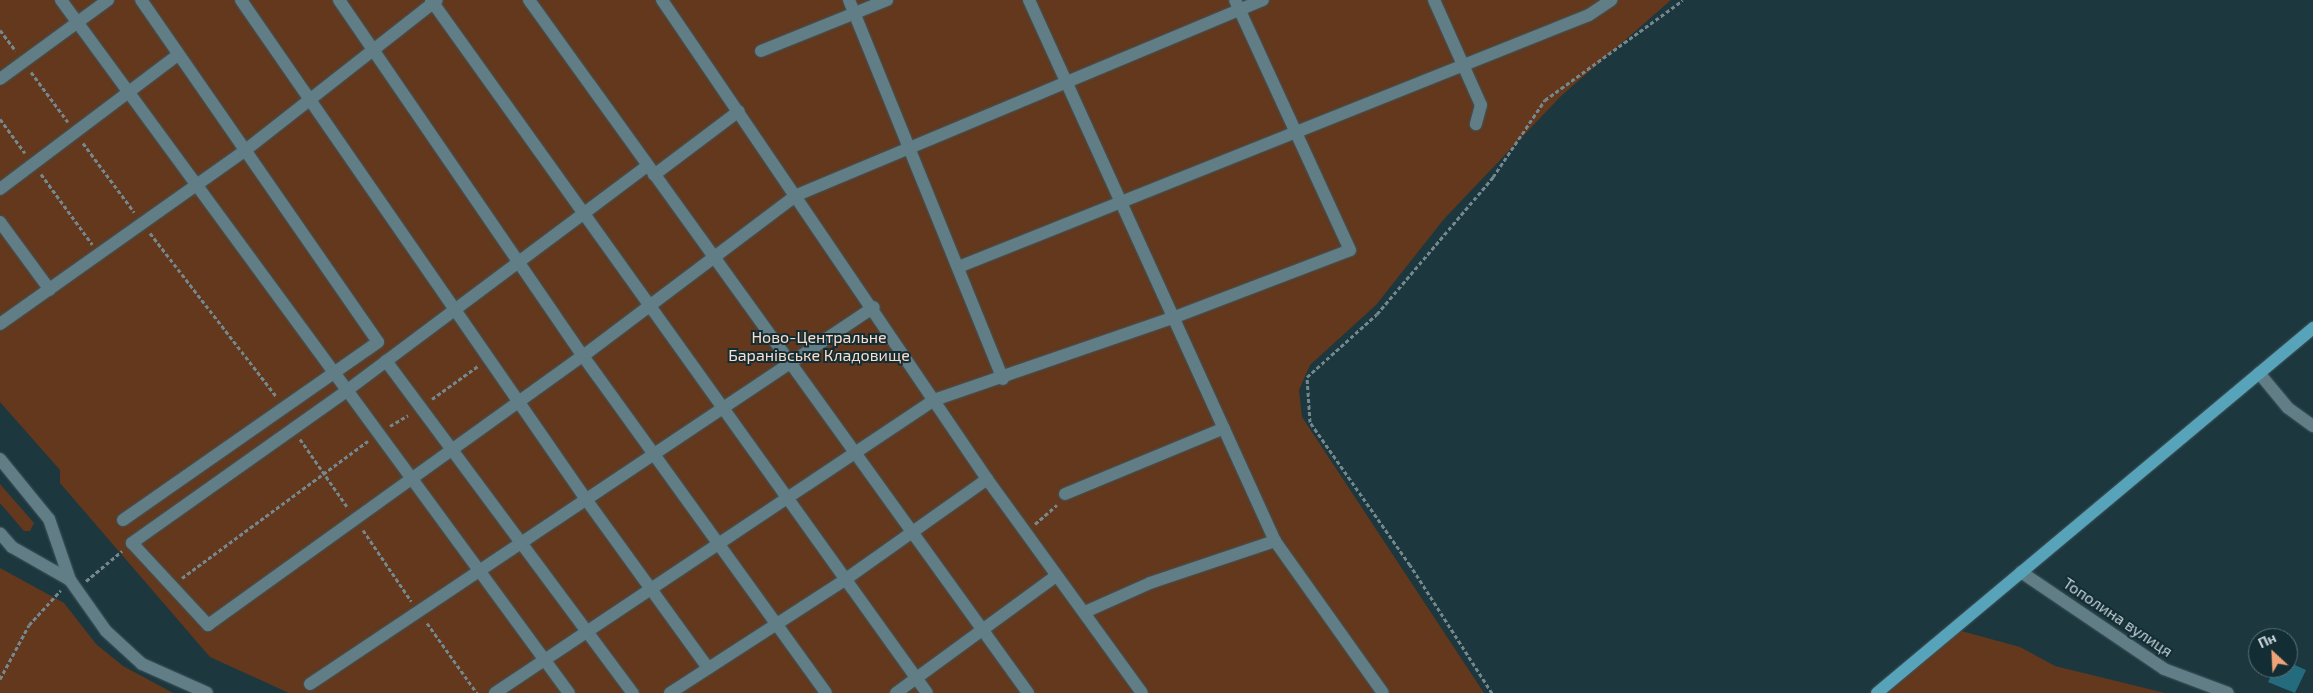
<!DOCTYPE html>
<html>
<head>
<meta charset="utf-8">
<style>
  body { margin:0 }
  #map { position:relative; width:2313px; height:693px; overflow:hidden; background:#1d373f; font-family:"Exo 2",sans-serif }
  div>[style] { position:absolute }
  .green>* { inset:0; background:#63381d }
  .building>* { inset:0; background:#256b7e }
  .path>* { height:3px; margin-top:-1.5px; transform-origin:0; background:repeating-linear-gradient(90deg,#74888e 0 4px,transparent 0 6.5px) }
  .roads { filter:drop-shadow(0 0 1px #3e555b) drop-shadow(0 0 1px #3e555b) }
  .minor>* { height:12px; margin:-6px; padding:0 6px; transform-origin:6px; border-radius:6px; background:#617d86 }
  .major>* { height:12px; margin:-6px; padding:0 6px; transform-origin:6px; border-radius:6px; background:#57a3ba }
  span { translate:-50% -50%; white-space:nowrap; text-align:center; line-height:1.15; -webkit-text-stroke:4px #132d34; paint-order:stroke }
  .park-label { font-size:16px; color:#fcdccb }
  .street-label { font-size:16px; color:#c6d4d9 }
  .north { position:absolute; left:2248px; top:628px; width:50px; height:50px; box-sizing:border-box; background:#132d34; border:1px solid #5b7076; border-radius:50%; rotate:335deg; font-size:14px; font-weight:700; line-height:20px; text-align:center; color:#c6d4d9 }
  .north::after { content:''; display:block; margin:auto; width:18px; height:22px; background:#efa377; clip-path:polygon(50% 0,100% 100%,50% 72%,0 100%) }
</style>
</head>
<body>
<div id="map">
  <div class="green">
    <i style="clip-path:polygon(0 0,1671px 0,1561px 96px,1444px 219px,1376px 305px,1310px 365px,1299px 390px,1302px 417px,1484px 693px,289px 693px,210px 657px,60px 483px,60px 470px,0 402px)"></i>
    <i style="clip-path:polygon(0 484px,34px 523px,30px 531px,24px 531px,0 503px)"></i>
    <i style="clip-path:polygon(0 568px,64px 603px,96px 644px,123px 666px,173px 693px,0 693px)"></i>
    <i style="clip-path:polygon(1954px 629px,2020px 647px,2055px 666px,2165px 693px,1877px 693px)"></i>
  </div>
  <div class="building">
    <i style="clip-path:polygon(2288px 662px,2306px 670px,2295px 693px,2268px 682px,2275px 668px,2288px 668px)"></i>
  </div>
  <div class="path">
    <i style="left:0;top:30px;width:26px;rotate:53deg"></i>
    <i style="left:31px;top:72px;width:62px;rotate:53.5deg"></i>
    <i style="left:0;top:119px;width:42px;rotate:53.7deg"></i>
    <i style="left:83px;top:143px;width:86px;rotate:53.5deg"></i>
    <i style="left:41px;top:174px;width:87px;rotate:53.9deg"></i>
    <i style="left:150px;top:233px;width:206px;rotate:52.3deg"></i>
    <i style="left:432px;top:399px;width:57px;rotate:-35.7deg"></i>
    <i style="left:390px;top:426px;width:21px;rotate:-31deg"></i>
    <i style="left:300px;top:439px;width:84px;rotate:55.2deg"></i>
    <i style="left:1035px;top:524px;width:29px;rotate:-41deg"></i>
    <i style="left:363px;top:530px;width:86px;rotate:55.9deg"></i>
    <i style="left:182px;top:578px;width:231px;rotate:-36.4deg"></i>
    <i style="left:86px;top:581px;width:47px;rotate:-39.8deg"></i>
    <i style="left:427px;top:623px;width:86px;rotate:54.5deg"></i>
    <i style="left:0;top:679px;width:61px;rotate:-61.8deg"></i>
    <i style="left:29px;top:625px;width:47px;rotate:-47.6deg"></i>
    <i style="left:1492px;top:693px;width:152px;rotate:-122.6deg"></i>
    <i style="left:1410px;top:565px;width:174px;rotate:-125deg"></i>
    <i style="left:1310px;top:422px;width:45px;rotate:-93.8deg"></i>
    <i style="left:1307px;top:377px;width:94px;rotate:-42deg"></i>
    <i style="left:1377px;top:314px;width:180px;rotate:-49.7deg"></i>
    <i style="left:1493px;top:177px;width:93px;rotate:-56deg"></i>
    <i style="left:1545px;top:100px;width:170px;rotate:-35.9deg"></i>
  </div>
  <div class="roads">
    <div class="minor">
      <i style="left:61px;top:0;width:859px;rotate:53.76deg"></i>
      <i style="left:241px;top:0;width:605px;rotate:55.36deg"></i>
      <i style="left:585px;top:498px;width:210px;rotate:54.1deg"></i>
      <i style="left:339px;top:0;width:432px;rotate:55.6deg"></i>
      <i style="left:583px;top:356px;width:415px;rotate:54.2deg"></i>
      <i style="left:431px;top:0;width:852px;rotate:54.41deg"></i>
      <i style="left:529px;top:0;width:854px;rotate:54.24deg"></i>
      <i style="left:662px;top:0;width:579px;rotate:55.84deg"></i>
      <i style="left:987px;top:479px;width:264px;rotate:54.1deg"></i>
      <i style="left:849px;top:0;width:409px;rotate:67.9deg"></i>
      <i style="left:1029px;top:0;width:594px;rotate:65.55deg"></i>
      <i style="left:1275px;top:541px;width:186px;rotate:54.6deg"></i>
      <i style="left:1434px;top:0;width:115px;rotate:65.9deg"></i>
      <i style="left:1481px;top:105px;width:20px;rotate:105deg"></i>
      <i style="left:761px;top:51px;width:136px;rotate:-22deg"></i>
      <i style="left:0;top:79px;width:134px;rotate:-36.2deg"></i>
      <i style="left:647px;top:166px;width:374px;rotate:143.2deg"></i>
      <i style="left:348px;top:390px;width:265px;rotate:144.7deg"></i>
      <i style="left:132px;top:543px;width:112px;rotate:47.2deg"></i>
      <i style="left:208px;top:625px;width:462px;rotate:-35.7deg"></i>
      <i style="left:583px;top:356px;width:268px;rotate:-37deg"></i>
      <i style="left:797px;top:195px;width:505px;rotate:-22.71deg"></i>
      <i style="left:654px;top:175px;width:106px;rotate:-37deg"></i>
      <i style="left:0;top:189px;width:223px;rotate:-37deg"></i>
      <i style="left:0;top:222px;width:84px;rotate:53.7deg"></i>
      <i style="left:961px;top:266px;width:676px;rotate:-21.79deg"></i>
      <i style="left:1589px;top:15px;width:27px;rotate:-34deg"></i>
      <i style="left:0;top:324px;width:298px;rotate:-35.3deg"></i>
      <i style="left:243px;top:152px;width:246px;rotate:-38.1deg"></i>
      <i style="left:386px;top:361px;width:414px;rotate:53.4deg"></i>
      <i style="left:2259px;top:373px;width:45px;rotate:50.4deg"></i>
      <i style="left:2288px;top:408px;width:31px;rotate:36deg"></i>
      <i style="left:0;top:459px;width:77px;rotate:50.8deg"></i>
      <i style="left:49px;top:519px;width:65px;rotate:71deg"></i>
      <i style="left:70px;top:580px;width:67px;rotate:-150.4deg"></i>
      <i style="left:12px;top:547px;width:18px;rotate:-131deg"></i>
      <i style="left:1065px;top:494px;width:172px;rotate:-22.5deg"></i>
      <i style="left:123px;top:520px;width:311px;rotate:-34.9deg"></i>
      <i style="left:378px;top:342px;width:416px;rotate:-124.7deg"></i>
      <i style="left:2021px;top:572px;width:173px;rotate:34.1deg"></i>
      <i style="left:2164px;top:669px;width:68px;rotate:20.6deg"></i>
      <i style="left:70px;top:580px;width:62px;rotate:54.8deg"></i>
      <i style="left:106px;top:631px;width:49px;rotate:42.5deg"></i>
      <i style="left:142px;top:664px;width:71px;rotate:24deg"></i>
      <i style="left:1085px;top:612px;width:71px;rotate:-24deg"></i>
      <i style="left:1150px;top:583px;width:132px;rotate:-18.6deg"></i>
      <i style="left:310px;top:684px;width:678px;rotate:-33.76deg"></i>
      <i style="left:495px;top:693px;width:528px;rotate:-33.72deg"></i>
      <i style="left:934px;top:400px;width:255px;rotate:-19deg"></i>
      <i style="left:1175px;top:317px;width:187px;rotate:-20.9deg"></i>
      <i style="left:1350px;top:250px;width:275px;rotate:-114.7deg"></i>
      <i style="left:670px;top:693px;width:210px;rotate:-32.9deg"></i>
      <i style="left:846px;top:579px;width:173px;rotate:-35.3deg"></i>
      <i style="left:896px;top:693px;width:198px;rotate:-36.2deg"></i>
    </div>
    <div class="major">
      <i style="left:1877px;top:693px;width:569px;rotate:-39.93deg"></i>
    </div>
  </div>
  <div class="park-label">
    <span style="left:819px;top:346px">Ново-Центральне<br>Баранівське Кладовище</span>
  </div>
  <div class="street-label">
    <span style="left:2118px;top:617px;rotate:34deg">Тополина вулиця</span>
  </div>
  <div class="north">Пн</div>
</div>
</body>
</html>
